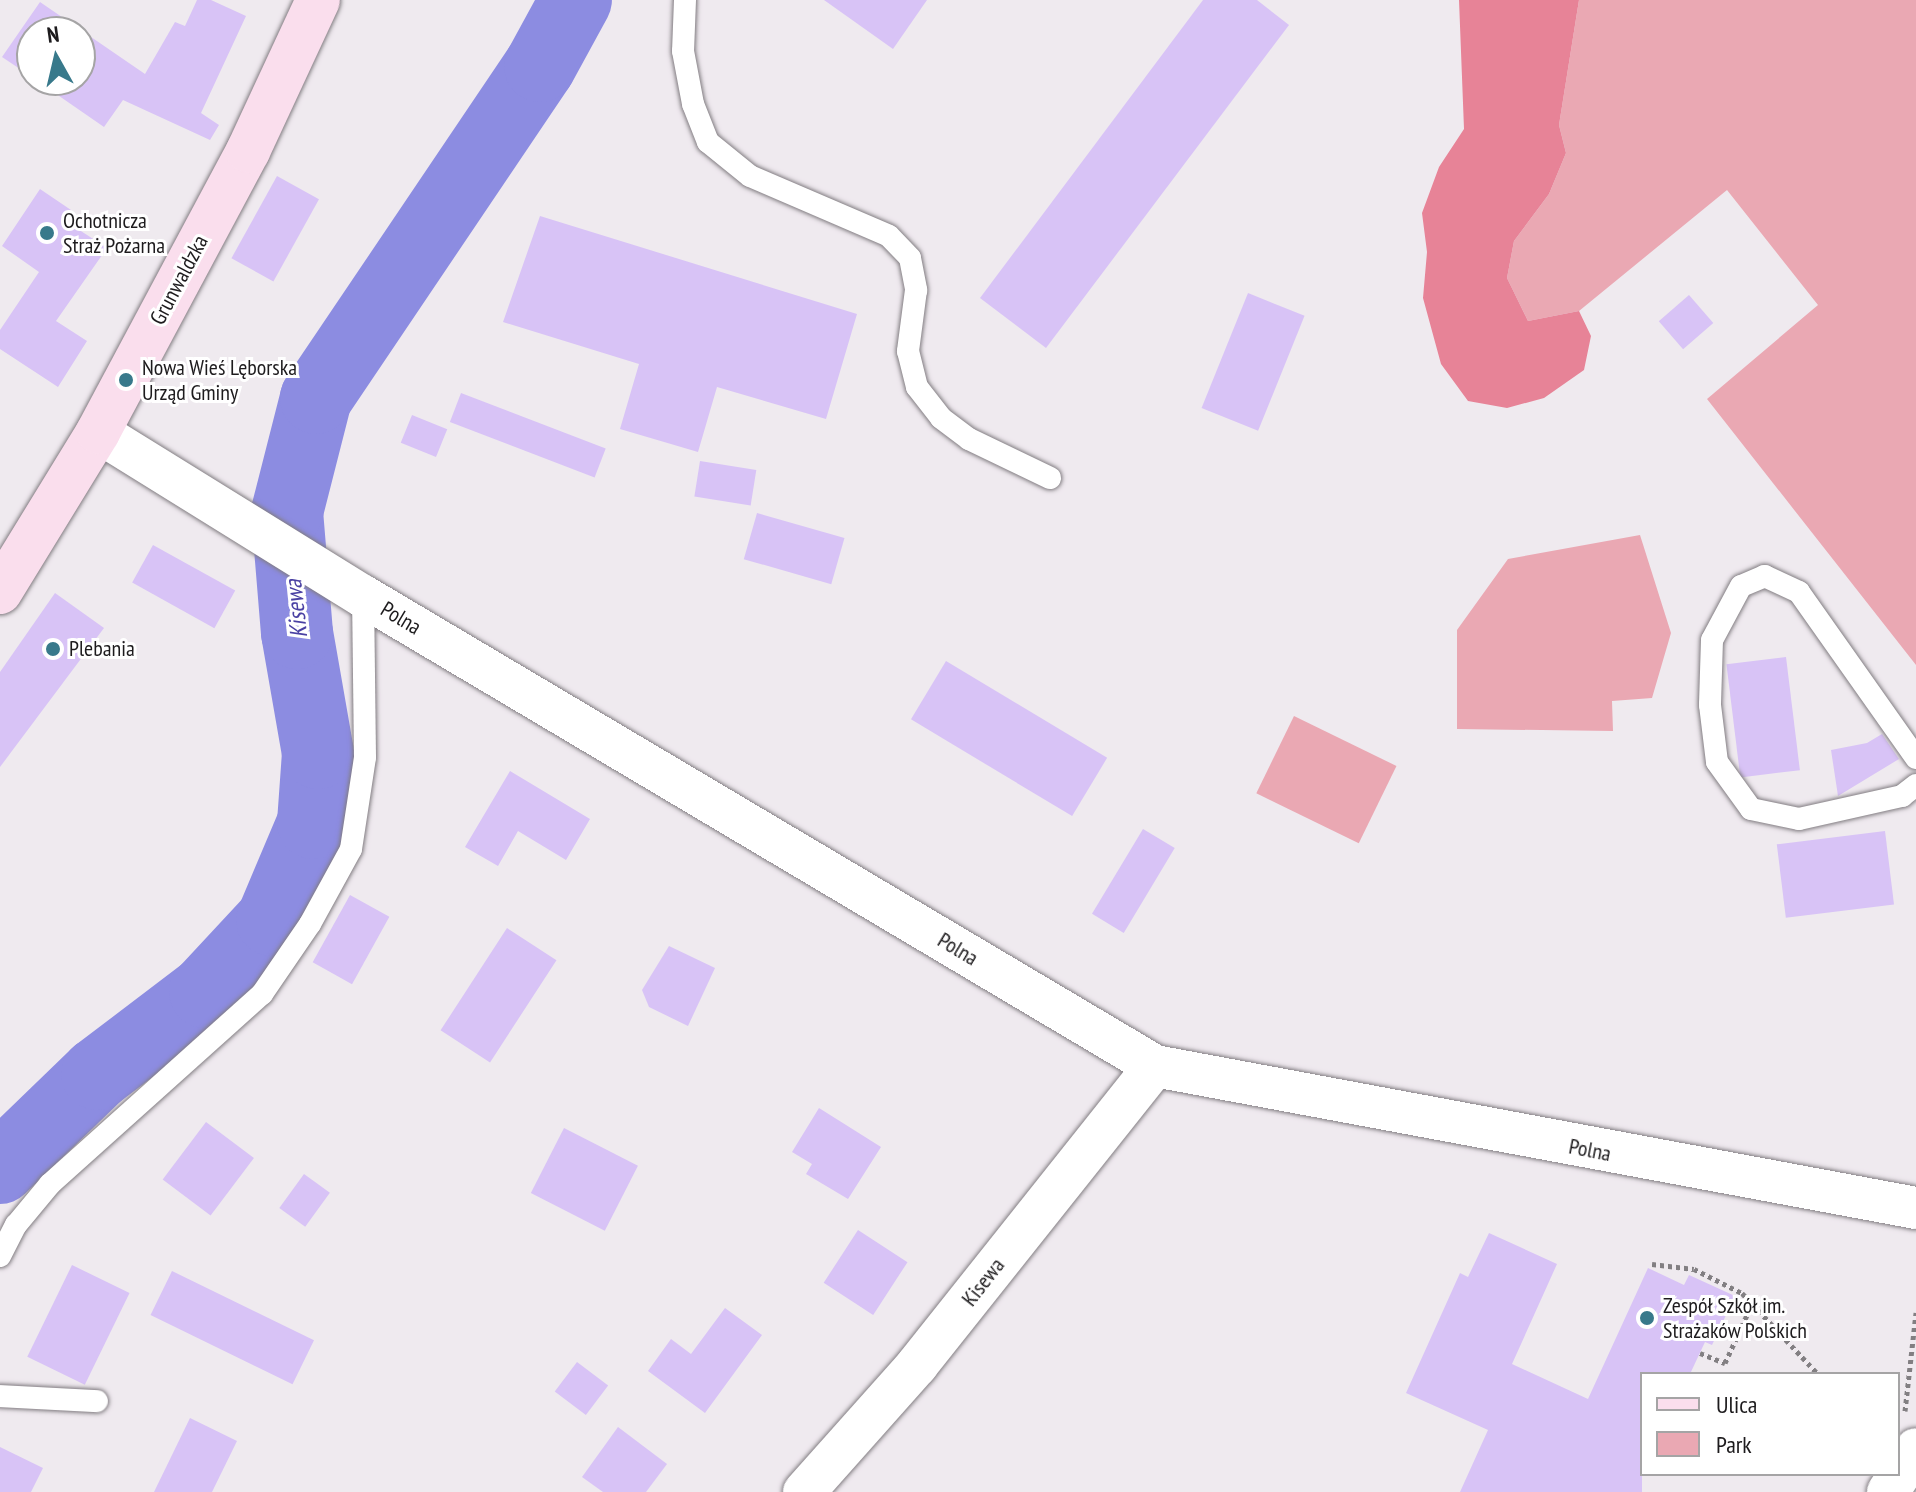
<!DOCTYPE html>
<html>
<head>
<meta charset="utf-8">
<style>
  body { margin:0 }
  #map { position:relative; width:1916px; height:1492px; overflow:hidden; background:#efeaef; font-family:"PT Sans Narrow",sans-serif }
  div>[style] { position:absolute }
  .green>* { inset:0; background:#eaa8b3; transform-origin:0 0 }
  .forest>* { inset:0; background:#e78397 }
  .river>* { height:72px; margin:-36px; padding:0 36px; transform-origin:36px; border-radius:36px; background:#8c8ce1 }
  .building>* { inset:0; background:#d8c3f6; transform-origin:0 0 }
  .path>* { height:5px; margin-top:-2.5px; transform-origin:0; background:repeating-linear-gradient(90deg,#827f82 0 4px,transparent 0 8px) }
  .roads { filter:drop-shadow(0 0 2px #827d82) drop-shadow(0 0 2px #827d82) }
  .service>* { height:22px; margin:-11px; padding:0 11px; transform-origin:11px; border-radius:11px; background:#fff }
  .minor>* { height:42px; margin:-21px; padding:0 21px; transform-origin:21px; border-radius:21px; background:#fff }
  .secondary>* { height:44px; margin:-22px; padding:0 22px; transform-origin:22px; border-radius:22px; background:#fadeed }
  .dots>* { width:22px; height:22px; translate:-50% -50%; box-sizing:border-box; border:4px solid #fff; border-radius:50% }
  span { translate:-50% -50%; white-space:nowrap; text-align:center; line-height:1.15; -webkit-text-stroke:6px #fff; paint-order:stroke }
  .poi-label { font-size:22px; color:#1d1b1d }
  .left { translate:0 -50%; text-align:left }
  .street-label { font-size:22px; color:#1d1b1d }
  .water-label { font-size:24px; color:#4a41a3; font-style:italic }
  .legend { position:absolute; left:1640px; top:1372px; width:260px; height:104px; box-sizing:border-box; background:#fff; border:2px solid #a5a4a5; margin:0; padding:10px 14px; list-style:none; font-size:24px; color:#1d1b1d }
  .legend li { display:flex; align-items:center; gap:16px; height:40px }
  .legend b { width:40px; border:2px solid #a5a4a5 }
  .north { position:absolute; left:16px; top:16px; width:80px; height:80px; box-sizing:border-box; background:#fff; border:2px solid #a5a4a5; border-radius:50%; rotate:352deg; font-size:22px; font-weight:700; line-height:32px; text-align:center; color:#1d1b1d }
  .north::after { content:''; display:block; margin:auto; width:28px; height:36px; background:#38798b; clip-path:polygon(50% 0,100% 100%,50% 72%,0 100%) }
</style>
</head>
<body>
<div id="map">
  <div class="green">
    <i style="clip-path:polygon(1579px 0,1916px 0,1916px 665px,1707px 399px,1818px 305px,1727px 190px,1579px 311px,1528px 321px,1507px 278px,1514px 241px,1549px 194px,1566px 153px,1559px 125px)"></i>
    <i style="clip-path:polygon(1640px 535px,1671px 633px,1652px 698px,1612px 701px,1613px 731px,1457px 729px,1457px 630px,1508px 559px)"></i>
    <i style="left:1294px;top:716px;width:114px;height:86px;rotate:26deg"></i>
  </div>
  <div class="forest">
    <i style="clip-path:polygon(1459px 0,1579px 0,1559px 125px,1566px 153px,1549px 194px,1514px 241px,1507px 278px,1528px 321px,1579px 311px,1591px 336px,1584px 370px,1544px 398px,1507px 408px,1468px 401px,1441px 364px,1423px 298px,1427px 252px,1422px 213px,1439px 167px,1464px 129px)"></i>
  </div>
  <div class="river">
    <i style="left:0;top:1168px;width:135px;rotate:-44.1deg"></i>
    <i style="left:97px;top:1074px;width:136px;rotate:-37.2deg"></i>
    <i style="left:205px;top:992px;width:98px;rotate:-47.1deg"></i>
    <i style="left:272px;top:920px;width:105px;rotate:-67.1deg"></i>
    <i style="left:313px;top:823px;width:70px;rotate:-85.9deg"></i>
    <i style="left:318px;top:753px;width:122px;rotate:-99.9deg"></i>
    <i style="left:297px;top:633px;width:121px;rotate:-94.7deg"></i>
    <i style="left:287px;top:512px;width:118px;rotate:-75.7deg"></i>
    <i style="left:316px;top:398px;width:400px;rotate:-56deg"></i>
    <i style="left:540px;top:66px;width:75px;rotate:-61.4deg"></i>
  </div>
  <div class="building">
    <i style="clip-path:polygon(197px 0,211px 0,246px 16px,201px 113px,219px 125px,210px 140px,123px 100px,104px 127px,36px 80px,80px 80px,80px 32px,32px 32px,32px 77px,2px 57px,40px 2px,145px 74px,175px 22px,185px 26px)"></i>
    <i style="clip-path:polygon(824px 0,927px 0,893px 49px)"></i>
    <i style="clip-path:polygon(1203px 0,1257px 0,1289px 25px,1046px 348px,980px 298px)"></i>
    <i style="left:277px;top:176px;width:48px;height:94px;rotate:29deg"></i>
    <i style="clip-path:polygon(40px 189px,71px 210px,64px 220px,107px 248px,56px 321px,87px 341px,58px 387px,0 349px,0 330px,39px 272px,2px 246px)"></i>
    <i style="clip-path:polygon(540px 216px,857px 314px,826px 419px,717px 387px,698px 452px,620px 429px,639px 364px,503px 322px)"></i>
    <i style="left:1248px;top:293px;width:61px;height:124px;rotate:22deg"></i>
    <i style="left:1689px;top:295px;width:37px;height:40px;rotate:49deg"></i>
    <i style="left:461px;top:393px;width:155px;height:31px;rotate:21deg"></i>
    <i style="left:412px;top:415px;width:38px;height:30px;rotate:22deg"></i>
    <i style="left:700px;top:461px;width:57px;height:36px;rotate:9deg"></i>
    <i style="left:757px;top:513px;width:91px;height:48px;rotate:16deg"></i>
    <i style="left:153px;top:545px;width:94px;height:43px;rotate:29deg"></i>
    <i style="clip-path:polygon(55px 593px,104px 628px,0 767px,0 672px)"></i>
    <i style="left:1786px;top:657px;width:114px;height:60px;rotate:83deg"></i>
    <i style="left:946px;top:661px;width:188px;height:68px;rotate:31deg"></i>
    <i style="clip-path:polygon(1882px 734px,1899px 759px,1838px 796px,1831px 750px,1867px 743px)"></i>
    <i style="clip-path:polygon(510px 771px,590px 819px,566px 860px,518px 831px,498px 866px,465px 847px)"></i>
    <i style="left:1143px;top:829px;width:37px;height:99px;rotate:31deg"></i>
    <i style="left:1885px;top:831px;width:74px;height:109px;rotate:83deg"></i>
    <i style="left:350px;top:895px;width:45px;height:77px;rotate:29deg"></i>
    <i style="left:507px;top:928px;width:59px;height:122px;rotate:33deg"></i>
    <i style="clip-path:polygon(669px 946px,715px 968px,688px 1026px,649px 1007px,642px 990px)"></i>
    <i style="clip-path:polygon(819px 1108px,881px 1147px,848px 1199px,806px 1174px,812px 1164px,792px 1152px)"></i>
    <i style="left:206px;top:1122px;width:60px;height:72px;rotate:37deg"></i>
    <i style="left:564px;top:1128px;width:83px;height:73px;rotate:27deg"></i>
    <i style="left:304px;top:1174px;width:32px;height:42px;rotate:36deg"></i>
    <i style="left:858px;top:1230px;width:59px;height:63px;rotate:33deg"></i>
    <i style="clip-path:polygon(1489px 1233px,1557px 1264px,1512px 1364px,1588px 1399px,1648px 1268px,1684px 1285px,1689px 1275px,1735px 1296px,1712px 1345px,1705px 1342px,1690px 1374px,1642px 1374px,1642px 1492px,1460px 1492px,1488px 1430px,1406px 1393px,1460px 1273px,1468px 1277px)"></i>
    <i style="left:72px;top:1265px;width:64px;height:102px;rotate:26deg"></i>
    <i style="left:172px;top:1271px;width:158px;height:49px;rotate:26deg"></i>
    <i style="clip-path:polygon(725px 1308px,762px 1335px,705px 1413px,648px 1371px,671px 1339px,691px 1354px)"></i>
    <i style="left:577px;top:1362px;width:39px;height:37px;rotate:37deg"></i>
    <i style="clip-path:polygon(190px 1418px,237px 1441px,212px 1492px,154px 1492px)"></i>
    <i style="clip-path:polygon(618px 1427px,667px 1464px,646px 1492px,603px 1492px,582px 1477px)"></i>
    <i style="clip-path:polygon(0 1447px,43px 1468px,31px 1492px,0 1492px)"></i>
  </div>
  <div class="path">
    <i style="left:1652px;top:1264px;width:42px;rotate:6.8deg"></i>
    <i style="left:1694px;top:1269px;width:54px;rotate:26.6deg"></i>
    <i style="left:1742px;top:1293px;width:111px;rotate:46.8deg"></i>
    <i style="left:1700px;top:1353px;width:27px;rotate:22deg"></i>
    <i style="left:1725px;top:1363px;width:65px;rotate:-65.4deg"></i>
    <i style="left:1905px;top:1411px;width:99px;rotate:-83.6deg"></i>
  </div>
  <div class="roads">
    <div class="service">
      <i style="left:685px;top:0;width:51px;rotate:92.2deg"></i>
      <i style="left:683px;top:51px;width:54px;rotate:79.3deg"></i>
      <i style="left:693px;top:104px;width:41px;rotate:68.5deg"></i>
      <i style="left:708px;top:142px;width:54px;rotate:39deg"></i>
      <i style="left:750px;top:176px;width:151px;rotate:23.3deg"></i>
      <i style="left:889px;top:236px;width:30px;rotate:46deg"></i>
      <i style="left:910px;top:258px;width:33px;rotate:79deg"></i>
      <i style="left:916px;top:290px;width:62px;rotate:97.5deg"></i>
      <i style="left:908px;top:351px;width:37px;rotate:76deg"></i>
      <i style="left:917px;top:387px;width:39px;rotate:52deg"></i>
      <i style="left:941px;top:418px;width:35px;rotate:37deg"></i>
      <i style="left:969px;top:439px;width:90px;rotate:25.7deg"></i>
      <i style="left:1916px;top:758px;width:203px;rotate:-125.2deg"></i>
      <i style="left:1799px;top:592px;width:38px;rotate:-155deg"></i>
      <i style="left:1765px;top:576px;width:26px;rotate:157deg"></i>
      <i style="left:1741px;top:586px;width:61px;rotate:118.2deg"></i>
      <i style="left:1712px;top:640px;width:65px;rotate:91.8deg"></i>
      <i style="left:1710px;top:705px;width:57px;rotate:83deg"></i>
      <i style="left:1717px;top:762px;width:58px;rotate:54.1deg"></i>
      <i style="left:1751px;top:809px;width:49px;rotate:11.8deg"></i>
      <i style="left:1799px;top:819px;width:106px;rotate:-12.6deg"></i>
      <i style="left:1902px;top:796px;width:18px;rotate:-38deg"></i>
      <i style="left:0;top:1256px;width:35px;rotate:-63deg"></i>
      <i style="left:16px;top:1225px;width:53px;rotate:-50.3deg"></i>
      <i style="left:50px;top:1184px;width:285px;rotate:-41.9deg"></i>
      <i style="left:262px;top:994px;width:85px;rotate:-55.6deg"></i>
      <i style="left:310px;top:924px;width:85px;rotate:-61.3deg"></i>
      <i style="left:351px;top:849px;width:93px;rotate:-81.3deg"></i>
      <i style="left:365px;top:757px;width:161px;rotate:-90.7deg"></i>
      <i style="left:0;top:1396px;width:97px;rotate:3deg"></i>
    </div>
    <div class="minor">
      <i style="left:98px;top:432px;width:312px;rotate:31.8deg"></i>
      <i style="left:363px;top:596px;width:921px;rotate:30.69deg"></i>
      <i style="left:1155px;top:1066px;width:774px;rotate:10.57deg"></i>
      <i style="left:804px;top:1492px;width:170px;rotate:-48.3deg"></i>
      <i style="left:917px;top:1365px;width:382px;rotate:-51.5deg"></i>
      <i style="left:1888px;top:1492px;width:51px;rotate:-56.9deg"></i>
    </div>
    <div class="secondary">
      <i style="left:0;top:592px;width:188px;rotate:-58.5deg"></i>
      <i style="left:98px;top:432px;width:319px;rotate:-61.9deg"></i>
      <i style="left:248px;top:151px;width:166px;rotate:-65.1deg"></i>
    </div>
  </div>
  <div class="dots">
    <i style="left:47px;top:233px;background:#38798b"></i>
    <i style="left:126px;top:380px;background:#38798b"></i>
    <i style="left:53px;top:649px;background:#38798b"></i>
    <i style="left:1647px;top:1318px;background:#38798b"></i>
  </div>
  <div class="poi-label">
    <span class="left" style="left:63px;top:233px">Ochotnicza<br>Straż Pożarna</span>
    <span class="left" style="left:142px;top:380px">Nowa Wieś Lęborska<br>Urząd Gminy</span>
    <span class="left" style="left:69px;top:649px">Plebania</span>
    <span class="left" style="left:1663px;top:1318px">Zespół Szkół im.<br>Strażaków Polskich</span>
  </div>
  <div class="street-label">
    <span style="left:179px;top:280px;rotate:-62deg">Grunwaldzka</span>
    <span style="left:401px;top:618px;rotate:31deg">Polna</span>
    <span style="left:958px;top:949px;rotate:31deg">Polna</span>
    <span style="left:1590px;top:1150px;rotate:11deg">Polna</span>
    <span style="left:983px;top:1282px;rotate:-52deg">Kisewa</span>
  </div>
  <div class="water-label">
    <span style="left:296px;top:609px;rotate:-96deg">Kisewa</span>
  </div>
  <ul class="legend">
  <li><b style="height:10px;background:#fadeed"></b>Ulica</li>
  <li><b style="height:22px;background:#eaa8b3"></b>Park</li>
  </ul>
  <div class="north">N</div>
</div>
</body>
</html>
